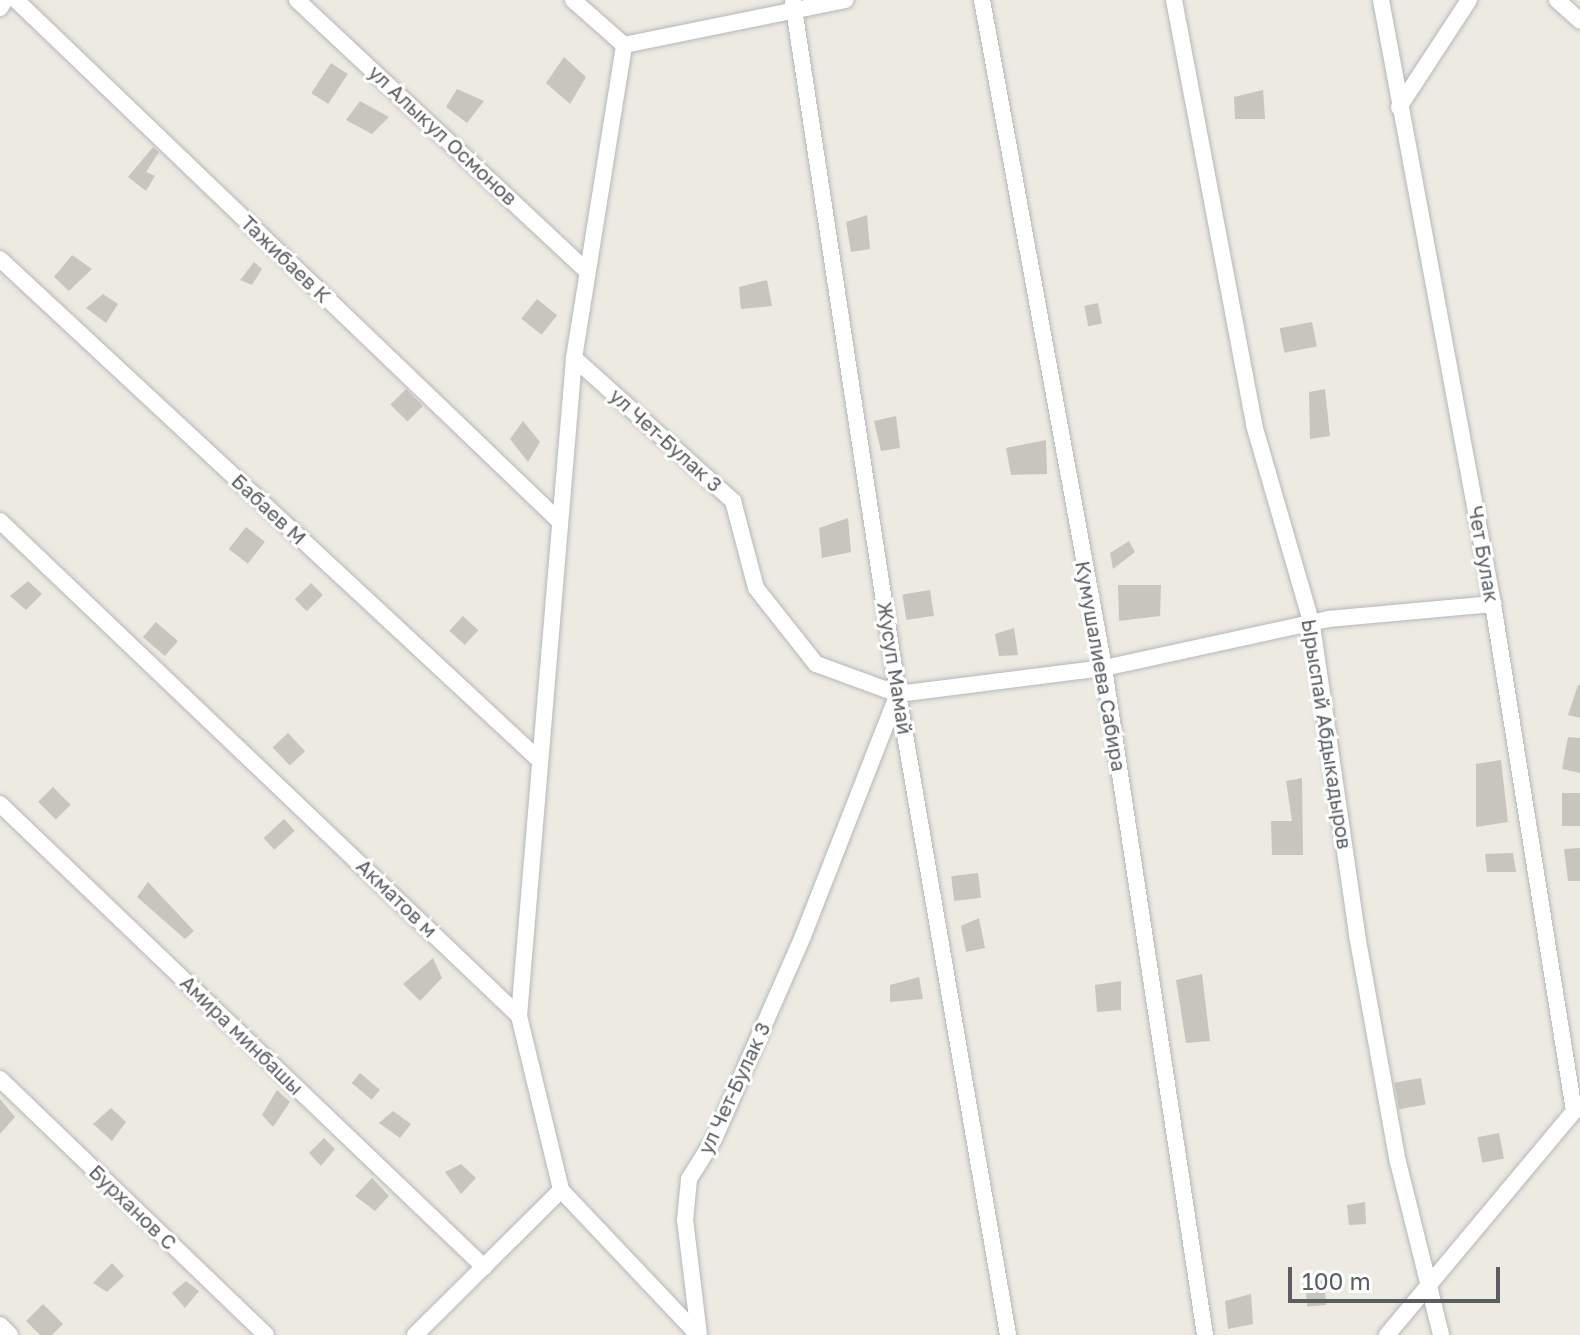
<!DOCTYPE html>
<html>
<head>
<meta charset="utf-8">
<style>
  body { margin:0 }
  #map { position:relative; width:1580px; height:1335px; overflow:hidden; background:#edeae1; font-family:"Golos Text",sans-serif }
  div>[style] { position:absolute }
  .building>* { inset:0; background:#c8c5bf; transform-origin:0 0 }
  .roads { filter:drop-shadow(0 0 2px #b4b7bc) drop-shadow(0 0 2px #b4b7bc) }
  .street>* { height:16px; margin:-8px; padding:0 8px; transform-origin:8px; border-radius:8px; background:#fff }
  span { translate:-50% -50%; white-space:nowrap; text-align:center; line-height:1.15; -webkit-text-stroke:6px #fff; paint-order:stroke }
  .street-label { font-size:20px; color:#5a5e62 }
  .scale { position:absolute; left:1288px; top:1267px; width:212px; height:36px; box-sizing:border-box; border:4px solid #5a5e62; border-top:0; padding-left:10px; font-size:24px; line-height:28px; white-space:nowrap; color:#5a5e62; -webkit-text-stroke:6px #fff; paint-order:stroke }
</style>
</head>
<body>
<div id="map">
  <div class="building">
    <i style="clip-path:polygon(564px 57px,586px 77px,570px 104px,546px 83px)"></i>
    <i style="left:331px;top:63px;width:20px;height:36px;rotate:33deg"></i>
    <i style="clip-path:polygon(457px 89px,484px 101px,467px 123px,446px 107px)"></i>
    <i style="clip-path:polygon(1263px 90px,1265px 119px,1235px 119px,1234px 97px)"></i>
    <i style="clip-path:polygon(360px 101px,389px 117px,372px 134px,346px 120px)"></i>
    <i style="clip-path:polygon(153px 147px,159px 152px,146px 172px,155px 176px,146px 191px,128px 177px)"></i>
    <i style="clip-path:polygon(867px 215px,870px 249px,851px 252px,846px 222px)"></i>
    <i style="clip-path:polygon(72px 255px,92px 269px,69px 291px,54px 277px)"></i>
    <i style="clip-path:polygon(254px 262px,262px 269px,252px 285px,240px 280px)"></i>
    <i style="clip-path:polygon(767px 280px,772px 306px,741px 309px,739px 287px)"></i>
    <i style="clip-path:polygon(103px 294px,118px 304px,106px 323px,86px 308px)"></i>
    <i style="left:537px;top:299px;width:26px;height:25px;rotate:39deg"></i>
    <i style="left:1098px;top:303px;width:21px;height:14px;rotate:79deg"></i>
    <i style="left:1312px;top:322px;width:25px;height:33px;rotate:79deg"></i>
    <i style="left:406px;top:389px;width:24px;height:22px;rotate:45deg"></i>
    <i style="clip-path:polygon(1325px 389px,1330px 436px,1310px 439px,1309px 392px)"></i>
    <i style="clip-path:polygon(896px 416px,900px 448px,881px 451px,874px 421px)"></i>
    <i style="clip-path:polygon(523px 421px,540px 442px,528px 462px,510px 439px)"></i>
    <i style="clip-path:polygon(1046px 440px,1047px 474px,1011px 475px,1006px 448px)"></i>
    <i style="clip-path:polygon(848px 518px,851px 552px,822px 558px,819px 528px)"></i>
    <i style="left:246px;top:527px;width:24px;height:28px;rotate:38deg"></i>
    <i style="clip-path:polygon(1129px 541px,1135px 552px,1113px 569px,1110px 553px)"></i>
    <i style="clip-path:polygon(28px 581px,42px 594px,26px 610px,10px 596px)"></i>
    <i style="left:311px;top:583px;width:17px;height:23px;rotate:45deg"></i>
    <i style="clip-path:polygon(1118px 585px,1161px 585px,1160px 616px,1119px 621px)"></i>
    <i style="left:930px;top:590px;width:26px;height:28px;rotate:81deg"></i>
    <i style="left:463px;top:616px;width:21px;height:20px;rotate:43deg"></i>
    <i style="left:156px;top:622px;width:29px;height:20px;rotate:41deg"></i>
    <i style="clip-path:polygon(1014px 628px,1018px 655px,999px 656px,995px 634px)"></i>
    <i style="clip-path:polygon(1578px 685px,1580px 685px,1580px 718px,1568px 715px)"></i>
    <i style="left:288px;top:733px;width:25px;height:21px;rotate:47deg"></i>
    <i style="clip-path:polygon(1568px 737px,1580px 738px,1580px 773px,1562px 769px)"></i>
    <i style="clip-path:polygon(1501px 760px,1508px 822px,1476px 827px,1476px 764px)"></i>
    <i style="clip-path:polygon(1302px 778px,1303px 855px,1272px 855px,1271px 821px,1292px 821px,1286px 781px)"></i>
    <i style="left:53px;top:787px;width:25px;height:21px;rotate:45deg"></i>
    <i style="left:1562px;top:793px;width:18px;height:33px"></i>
    <i style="left:284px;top:819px;width:16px;height:28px;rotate:47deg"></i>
    <i style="clip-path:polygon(1580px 848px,1580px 881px,1568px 881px,1564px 849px)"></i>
    <i style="clip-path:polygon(1513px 853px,1516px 872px,1487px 872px,1485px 854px)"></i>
    <i style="left:978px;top:873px;width:25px;height:27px;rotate:83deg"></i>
    <i style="clip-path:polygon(148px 882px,194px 931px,185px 939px,137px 897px)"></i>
    <i style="clip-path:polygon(979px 918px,985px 948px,966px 952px,961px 926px)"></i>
    <i style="clip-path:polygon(433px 958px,442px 978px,420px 1001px,403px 984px)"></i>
    <i style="clip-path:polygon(1202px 974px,1210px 1041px,1186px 1043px,1176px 980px)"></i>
    <i style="clip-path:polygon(919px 977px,923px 999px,890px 1002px,890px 985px)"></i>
    <i style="clip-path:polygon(1121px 981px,1121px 1010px,1097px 1012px,1095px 985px)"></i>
    <i style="left:360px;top:1073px;width:26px;height:13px;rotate:40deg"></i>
    <i style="left:1421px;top:1078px;width:27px;height:27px;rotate:80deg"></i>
    <i style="clip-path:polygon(277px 1090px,290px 1102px,273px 1127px,262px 1115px)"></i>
    <i style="clip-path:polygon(0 1099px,15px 1117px,0 1134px)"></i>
    <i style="clip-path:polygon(111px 1108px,126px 1122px,112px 1141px,93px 1124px)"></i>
    <i style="clip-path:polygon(393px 1111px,411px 1124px,400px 1138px,379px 1123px)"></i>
    <i style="left:1499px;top:1133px;width:26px;height:22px;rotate:79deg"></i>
    <i style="clip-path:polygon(324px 1138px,335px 1149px,321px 1166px,309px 1153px)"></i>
    <i style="clip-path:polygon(461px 1164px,476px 1178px,461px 1194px,445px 1172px)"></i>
    <i style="clip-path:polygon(372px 1178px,389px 1196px,375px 1211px,355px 1196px)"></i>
    <i style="clip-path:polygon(1365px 1202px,1366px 1224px,1349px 1225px,1347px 1205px)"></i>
    <i style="clip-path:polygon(112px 1263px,124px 1276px,107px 1292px,93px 1283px)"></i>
    <i style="left:1324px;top:1280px;width:25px;height:19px;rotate:85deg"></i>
    <i style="clip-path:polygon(186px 1281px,199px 1291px,185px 1308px,172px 1293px)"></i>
    <i style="clip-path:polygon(1251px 1294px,1253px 1324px,1228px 1329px,1225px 1301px)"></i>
    <i style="clip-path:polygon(43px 1304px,63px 1324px,52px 1335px,40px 1335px,26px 1321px)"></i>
  </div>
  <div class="roads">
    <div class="street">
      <i style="left:16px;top:0;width:750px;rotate:43.81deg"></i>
      <i style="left:297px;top:0;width:397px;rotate:43.1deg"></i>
      <i style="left:573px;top:0;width:68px;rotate:41.4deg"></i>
      <i style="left:982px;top:0;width:679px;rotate:79.65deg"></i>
      <i style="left:1104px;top:668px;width:675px;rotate:81.39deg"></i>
      <i style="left:1174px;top:0;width:432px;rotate:79.3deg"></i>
      <i style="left:1254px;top:425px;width:208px;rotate:73.8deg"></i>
      <i style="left:1312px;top:625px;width:313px;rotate:81.7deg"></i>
      <i style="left:1357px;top:935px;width:231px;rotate:79.8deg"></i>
      <i style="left:1398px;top:1162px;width:178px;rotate:76deg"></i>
      <i style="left:1381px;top:0;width:614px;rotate:79.49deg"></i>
      <i style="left:1493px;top:604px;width:513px;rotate:80.92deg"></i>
      <i style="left:1557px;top:0;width:31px;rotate:42deg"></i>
      <i style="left:793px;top:2px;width:700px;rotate:81.37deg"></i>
      <i style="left:898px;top:694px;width:650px;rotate:80.26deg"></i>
      <i style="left:0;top:8px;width:9px;rotate:-58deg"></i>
      <i style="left:1399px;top:107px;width:128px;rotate:-56.8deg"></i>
      <i style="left:0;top:259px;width:734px;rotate:42.9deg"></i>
      <i style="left:0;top:521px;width:717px;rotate:43.64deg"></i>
      <i style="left:519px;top:1016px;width:179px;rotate:76.4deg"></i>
      <i style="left:561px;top:1190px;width:199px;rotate:46.6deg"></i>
      <i style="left:898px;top:694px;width:208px;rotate:-7.2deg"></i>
      <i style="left:1104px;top:668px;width:229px;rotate:-12.3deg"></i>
      <i style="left:1328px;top:619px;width:166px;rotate:-5.2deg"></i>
      <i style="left:0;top:804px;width:670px;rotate:43.73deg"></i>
      <i style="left:519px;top:1016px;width:660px;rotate:-85.22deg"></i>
      <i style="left:0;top:1079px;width:369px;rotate:43.9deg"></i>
      <i style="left:0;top:1325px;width:14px;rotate:45deg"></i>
      <i style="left:415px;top:1335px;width:206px;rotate:-44.8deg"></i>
      <i style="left:699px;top:1335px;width:116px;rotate:-96.9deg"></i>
      <i style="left:685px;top:1220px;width:41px;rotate:-84.4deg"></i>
      <i style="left:689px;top:1179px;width:47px;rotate:-58deg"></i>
      <i style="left:714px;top:1139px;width:222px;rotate:-66.3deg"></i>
      <i style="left:803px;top:936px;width:260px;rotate:-68.6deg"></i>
      <i style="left:898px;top:694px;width:87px;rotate:-159.9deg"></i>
      <i style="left:816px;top:664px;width:97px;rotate:-128.3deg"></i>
      <i style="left:756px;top:588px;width:90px;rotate:-104.8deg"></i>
      <i style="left:733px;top:501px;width:214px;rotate:-138deg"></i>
      <i style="left:574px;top:358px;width:317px;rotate:-80.9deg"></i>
      <i style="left:624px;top:45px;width:226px;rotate:-11.5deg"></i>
      <i style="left:1387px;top:1335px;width:300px;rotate:-50.1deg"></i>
    </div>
  </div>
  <div class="street-label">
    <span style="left:443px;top:135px;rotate:43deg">ул Алыкул Осмонов</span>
    <span style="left:286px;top:259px;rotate:44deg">Тажибаев К</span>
    <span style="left:666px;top:440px;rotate:42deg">ул Чет-Булак 3</span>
    <span style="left:269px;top:509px;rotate:43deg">Бабаев М</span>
    <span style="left:1484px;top:554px;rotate:80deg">Чет Булак</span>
    <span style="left:1101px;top:666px;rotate:80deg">Кумушалиева Сабира</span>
    <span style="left:895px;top:668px;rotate:81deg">Жусуп Мамай</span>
    <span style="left:1327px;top:734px;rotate:81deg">Ырыспай Абдыкадыров</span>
    <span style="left:397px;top:898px;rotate:44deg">Акматов м</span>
    <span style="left:242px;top:1035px;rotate:44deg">Амира минбашы</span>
    <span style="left:734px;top:1088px;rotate:-65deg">ул Чет-Булак 3</span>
    <span style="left:133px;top:1207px;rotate:44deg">Бурханов С</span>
  </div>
  <div class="scale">100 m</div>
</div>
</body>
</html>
